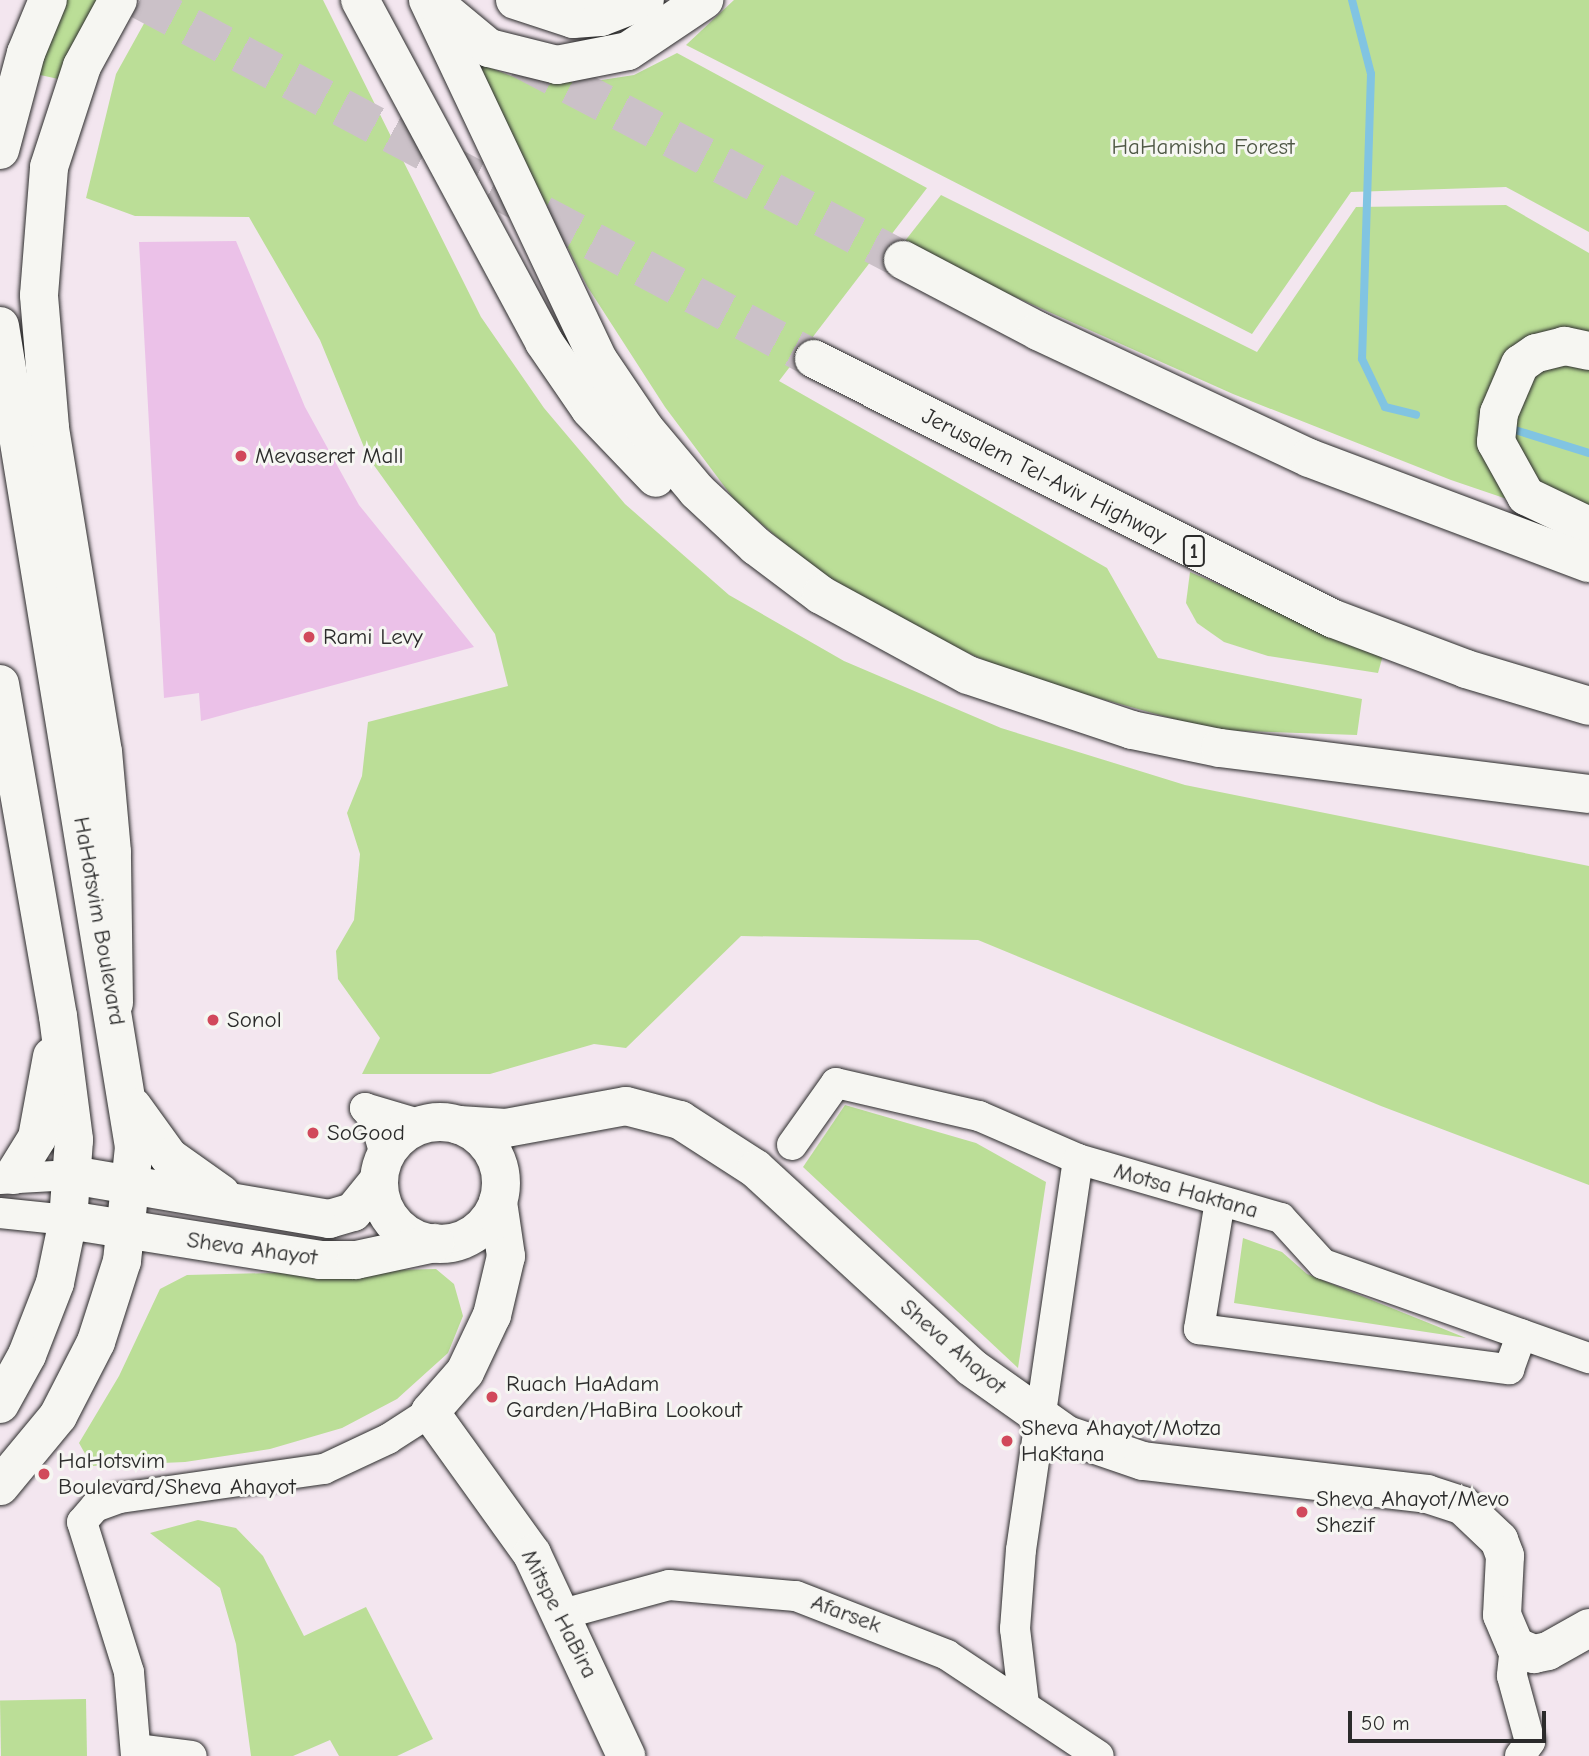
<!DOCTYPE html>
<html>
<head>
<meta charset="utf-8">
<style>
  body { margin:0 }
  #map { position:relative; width:1589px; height:1756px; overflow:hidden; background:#f3e6ef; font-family:"Comic Neue",sans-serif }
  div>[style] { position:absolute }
  .green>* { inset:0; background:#bbde97; transform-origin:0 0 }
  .stream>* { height:8px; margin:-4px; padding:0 4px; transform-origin:4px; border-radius:4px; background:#81c4e2 }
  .building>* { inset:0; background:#ebc1e8 }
  .highway-tunnel>* { height:38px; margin-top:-19px; transform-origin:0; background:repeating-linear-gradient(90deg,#cbc1c8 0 38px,transparent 0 57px) }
  .roads { filter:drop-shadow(0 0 2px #2b2b2b) drop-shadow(0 0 2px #2b2b2b) }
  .street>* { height:30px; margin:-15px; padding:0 15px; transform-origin:15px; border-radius:15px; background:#f6f6f2 }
  .secondary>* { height:38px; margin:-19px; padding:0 19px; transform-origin:19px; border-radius:19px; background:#f6f6f2 }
  .secondary>.ring { margin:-19px; padding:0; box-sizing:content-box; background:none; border:38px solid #f6f6f2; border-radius:50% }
  .highway>* { height:38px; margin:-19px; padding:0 19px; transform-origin:19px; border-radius:19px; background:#f6f6f2 }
  .dots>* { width:19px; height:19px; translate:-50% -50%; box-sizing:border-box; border:4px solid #f6f6f2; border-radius:50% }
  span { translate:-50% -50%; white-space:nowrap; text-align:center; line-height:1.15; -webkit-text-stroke:6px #f6f6f2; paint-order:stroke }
  .shield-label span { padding:2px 5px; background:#f6f6f2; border:2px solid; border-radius:5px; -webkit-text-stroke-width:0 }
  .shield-label { font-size:21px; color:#2b2b2b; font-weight:700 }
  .park-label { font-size:23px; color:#4f5846 }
  .poi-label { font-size:23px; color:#2b2b2b }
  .left { translate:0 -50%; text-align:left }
  .street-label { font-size:23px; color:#2b2b2b }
  .scale { position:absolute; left:1348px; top:1711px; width:198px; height:32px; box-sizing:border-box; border:4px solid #2b2b2b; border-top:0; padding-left:9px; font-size:21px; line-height:24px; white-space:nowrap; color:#2b2b2b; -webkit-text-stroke:5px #f6f6f2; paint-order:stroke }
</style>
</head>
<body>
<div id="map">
  <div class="green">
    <i style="clip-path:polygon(63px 0,101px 0,63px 80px,31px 73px)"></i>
    <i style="clip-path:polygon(157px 0,323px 0,481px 317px,544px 408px,625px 504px,729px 595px,844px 661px,1001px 728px,1185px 785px,1589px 866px,1589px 1185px,1381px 1106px,978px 940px,741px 936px,626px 1048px,594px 1044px,490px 1074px,362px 1074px,380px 1038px,338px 979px,336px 951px,354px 920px,360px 854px,347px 813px,362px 776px,368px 722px,508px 686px,495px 634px,368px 457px,320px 340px,249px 217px,135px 216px,86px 198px,116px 74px)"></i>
    <i style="clip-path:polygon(734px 0,1589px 0,1589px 232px,1506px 187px,1351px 192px,1252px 334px,686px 45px)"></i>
    <i style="clip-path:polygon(677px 53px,927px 188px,779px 381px,1107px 568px,1158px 658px,1362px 699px,1357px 735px,1214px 730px,1022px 677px,923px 633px,812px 567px,736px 502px,665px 407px,587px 286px,475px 62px,514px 77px,582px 83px,634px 75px)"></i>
    <i style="clip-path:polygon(941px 195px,1257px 352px,1356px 207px,1506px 205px,1589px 253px,1589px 527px,1451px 480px,1233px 394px,901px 246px)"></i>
    <i style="clip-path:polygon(1190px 572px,1383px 655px,1378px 673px,1268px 656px,1224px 642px,1197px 623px,1186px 603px)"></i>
    <i style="clip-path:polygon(845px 1105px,976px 1143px,1046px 1182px,1018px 1368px,803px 1167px)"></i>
    <i style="clip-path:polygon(1243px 1238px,1282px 1252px,1307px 1274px,1466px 1338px,1234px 1303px)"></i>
    <i style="clip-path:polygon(436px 1269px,454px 1284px,463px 1316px,448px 1353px,397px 1399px,342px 1428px,270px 1449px,185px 1462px,92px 1466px,79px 1443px,119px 1376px,160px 1289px,187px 1275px)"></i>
    <i style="clip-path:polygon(198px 1520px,236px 1528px,263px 1556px,304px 1636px,366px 1607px,433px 1739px,397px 1756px,339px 1756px,330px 1740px,293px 1756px,251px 1756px,236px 1644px,220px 1588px,150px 1533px)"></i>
    <i style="left:86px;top:1699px;width:57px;height:86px;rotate:89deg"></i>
  </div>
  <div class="stream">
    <i style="left:1352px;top:0;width:76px;rotate:75.6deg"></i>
    <i style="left:1371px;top:74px;width:285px;rotate:91.8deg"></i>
    <i style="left:1362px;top:359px;width:53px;rotate:64.4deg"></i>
    <i style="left:1385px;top:407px;width:32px;rotate:14deg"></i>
    <i style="left:1515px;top:430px;width:77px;rotate:17.3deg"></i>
  </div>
  <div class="building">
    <i style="clip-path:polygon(236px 241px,305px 407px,359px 505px,474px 647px,201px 721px,199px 693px,164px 698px,139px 242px)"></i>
  </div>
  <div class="highway-tunnel">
    <i style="left:140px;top:0;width:764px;rotate:28.04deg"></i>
    <i style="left:520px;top:59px;width:433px;rotate:27.7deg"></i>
  </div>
  <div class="roads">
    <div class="street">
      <i style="left:365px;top:1108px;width:59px;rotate:16.6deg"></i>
      <i style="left:365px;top:1108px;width:16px;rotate:50deg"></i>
      <i style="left:375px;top:1120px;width:37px;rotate:74deg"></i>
      <i style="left:792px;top:1145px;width:76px;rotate:-54.6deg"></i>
      <i style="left:836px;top:1083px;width:147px;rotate:13deg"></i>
      <i style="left:979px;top:1116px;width:108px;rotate:23.5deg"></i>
      <i style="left:1078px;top:1159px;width:211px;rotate:16.2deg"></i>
      <i style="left:1281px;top:1218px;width:62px;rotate:47.6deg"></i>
      <i style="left:1323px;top:1264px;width:282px;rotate:19.5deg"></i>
      <i style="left:0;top:1179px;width:72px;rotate:-3.2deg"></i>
      <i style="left:1220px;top:1201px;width:130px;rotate:99.3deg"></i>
      <i style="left:1199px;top:1329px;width:313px;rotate:7.4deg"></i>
      <i style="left:1509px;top:1369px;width:37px;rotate:-70deg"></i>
      <i style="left:0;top:1213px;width:68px;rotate:5.9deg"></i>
      <i style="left:563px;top:1614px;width:110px;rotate:-15.3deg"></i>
      <i style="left:669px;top:1585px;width:127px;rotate:5deg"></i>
      <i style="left:796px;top:1596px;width:162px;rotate:21.3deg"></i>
      <i style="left:947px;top:1655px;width:182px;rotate:33.6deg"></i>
      <i style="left:1515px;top:1646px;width:30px;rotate:96deg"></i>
      <i style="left:1512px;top:1676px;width:68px;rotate:74.7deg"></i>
      <i style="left:1530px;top:1742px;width:17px;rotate:126deg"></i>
      <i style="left:1024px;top:1704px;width:76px;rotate:-96.8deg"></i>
      <i style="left:1015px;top:1629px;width:79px;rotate:-85.7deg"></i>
      <i style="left:1021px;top:1550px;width:395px;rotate:-81.7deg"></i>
      <i style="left:136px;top:1749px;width:56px;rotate:7.1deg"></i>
      <i style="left:136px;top:1756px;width:84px;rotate:-94.8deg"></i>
      <i style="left:129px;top:1672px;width:157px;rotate:-107.4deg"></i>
      <i style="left:82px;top:1522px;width:20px;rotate:-49deg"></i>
      <i style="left:95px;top:1507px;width:27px;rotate:-20deg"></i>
      <i style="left:120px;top:1498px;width:206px;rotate:-8.1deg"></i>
      <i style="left:324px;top:1469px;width:71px;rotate:-25.1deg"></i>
      <i style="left:388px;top:1439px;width:50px;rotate:-32.7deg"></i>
    </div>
    <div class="secondary">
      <i style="left:0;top:150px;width:100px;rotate:-75deg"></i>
      <i style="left:26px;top:53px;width:57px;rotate:-67.5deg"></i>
      <i style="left:0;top:326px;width:832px;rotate:80.73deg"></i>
      <i style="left:134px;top:1147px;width:115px;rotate:96deg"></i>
      <i style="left:122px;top:1261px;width:85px;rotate:107.8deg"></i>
      <i style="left:96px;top:1342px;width:83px;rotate:117.2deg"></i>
      <i style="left:58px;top:1416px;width:91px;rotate:129.6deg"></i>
      <i style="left:1589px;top:351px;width:25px;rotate:-168deg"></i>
      <i style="left:1565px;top:346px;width:30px;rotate:166deg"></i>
      <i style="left:1536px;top:353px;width:19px;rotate:145deg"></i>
      <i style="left:1520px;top:364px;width:53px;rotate:113.2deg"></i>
      <i style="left:1499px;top:413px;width:29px;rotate:96deg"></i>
      <i style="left:1496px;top:442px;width:62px;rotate:60.9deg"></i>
      <i style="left:1526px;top:496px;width:70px;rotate:25.5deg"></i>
      <i style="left:0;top:684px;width:337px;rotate:80.1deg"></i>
      <i style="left:58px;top:1016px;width:125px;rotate:82.6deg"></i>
      <i style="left:74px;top:1140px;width:80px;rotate:94.3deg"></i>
      <i style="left:68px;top:1220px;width:64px;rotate:101.7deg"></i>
      <i style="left:55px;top:1283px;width:77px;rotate:111.3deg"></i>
      <i style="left:27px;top:1355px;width:56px;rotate:118.9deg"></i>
      <i style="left:133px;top:1107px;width:62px;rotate:54.2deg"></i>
      <i style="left:169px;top:1157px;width:64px;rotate:35.4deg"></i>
      <i class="ring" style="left:379px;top:1122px;width:84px;height:84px"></i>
      <i style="left:459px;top:1125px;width:47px;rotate:3.7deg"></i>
      <i style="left:506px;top:1128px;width:122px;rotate:-10.4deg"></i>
      <i style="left:626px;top:1106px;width:56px;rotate:14.5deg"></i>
      <i style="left:680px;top:1120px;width:90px;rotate:32.8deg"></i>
      <i style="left:756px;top:1169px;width:292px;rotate:42.6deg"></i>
      <i style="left:971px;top:1367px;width:118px;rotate:35.3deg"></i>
      <i style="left:1067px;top:1435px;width:80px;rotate:18.9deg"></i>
      <i style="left:1143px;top:1461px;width:286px;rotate:6.6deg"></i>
      <i style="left:1427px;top:1494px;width:38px;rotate:18deg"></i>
      <i style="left:1463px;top:1506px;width:50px;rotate:43.4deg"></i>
      <i style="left:1499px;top:1540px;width:17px;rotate:69deg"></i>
      <i style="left:1505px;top:1556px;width:59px;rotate:92.9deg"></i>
      <i style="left:1502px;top:1615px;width:34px;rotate:67deg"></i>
      <i style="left:1515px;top:1646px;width:21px;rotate:23deg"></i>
      <i style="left:1534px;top:1654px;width:14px;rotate:-12deg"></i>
      <i style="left:1548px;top:1651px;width:47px;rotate:-29.3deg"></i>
      <i style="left:14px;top:1175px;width:44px;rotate:-58.1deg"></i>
      <i style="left:37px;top:1138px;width:83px;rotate:-79.6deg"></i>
      <i style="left:72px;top:1175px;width:261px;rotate:9.7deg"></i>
      <i style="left:329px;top:1219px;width:25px;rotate:-16deg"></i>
      <i style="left:353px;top:1212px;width:41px;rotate:-50.9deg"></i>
      <i style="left:498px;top:1202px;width:55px;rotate:81.6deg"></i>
      <i style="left:506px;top:1256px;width:61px;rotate:103.3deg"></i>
      <i style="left:492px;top:1315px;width:63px;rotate:115.3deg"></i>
      <i style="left:465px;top:1372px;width:53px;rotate:131.2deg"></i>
      <i style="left:430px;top:1412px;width:175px;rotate:54.3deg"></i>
      <i style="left:532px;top:1554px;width:223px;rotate:65deg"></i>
      <i style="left:68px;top:1220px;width:255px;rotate:9deg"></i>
      <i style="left:320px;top:1260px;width:36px"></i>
      <i style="left:356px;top:1260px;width:81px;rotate:-12.1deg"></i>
    </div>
    <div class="highway">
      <i style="left:360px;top:0;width:388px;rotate:61.7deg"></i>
      <i style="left:544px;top:342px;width:81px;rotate:55.5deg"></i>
      <i style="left:590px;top:409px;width:95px;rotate:46.3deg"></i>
      <i style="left:428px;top:0;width:399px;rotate:64.7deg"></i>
      <i style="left:599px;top:361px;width:82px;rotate:55.9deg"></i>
      <i style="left:645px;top:429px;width:81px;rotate:50deg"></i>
      <i style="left:697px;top:491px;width:81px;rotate:43deg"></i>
      <i style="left:756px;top:546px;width:81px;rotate:37deg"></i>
      <i style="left:821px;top:595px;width:167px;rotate:28.6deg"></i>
      <i style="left:968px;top:675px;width:173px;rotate:18.5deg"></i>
      <i style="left:1132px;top:730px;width:90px;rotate:11.6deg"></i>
      <i style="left:1220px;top:748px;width:372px;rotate:7.1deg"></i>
      <i style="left:515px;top:0;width:61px;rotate:18.1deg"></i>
      <i style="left:573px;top:19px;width:28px;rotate:-4deg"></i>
      <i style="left:601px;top:17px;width:47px;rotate:-21.1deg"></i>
      <i style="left:436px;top:4px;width:69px;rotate:39.7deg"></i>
      <i style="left:489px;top:48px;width:70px;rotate:14deg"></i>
      <i style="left:557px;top:65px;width:72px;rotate:-11.2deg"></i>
      <i style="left:628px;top:51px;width:92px;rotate:-33.9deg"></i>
      <i style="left:903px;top:260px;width:153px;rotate:27.7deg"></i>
      <i style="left:1038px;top:331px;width:299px;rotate:25.1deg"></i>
      <i style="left:1309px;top:458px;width:299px;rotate:20.6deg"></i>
      <i style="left:814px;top:359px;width:581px;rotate:26.57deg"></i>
      <i style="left:1334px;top:619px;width:141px;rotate:20.7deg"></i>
      <i style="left:1466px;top:669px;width:128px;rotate:16.7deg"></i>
      <i style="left:114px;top:1003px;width:151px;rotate:-90.8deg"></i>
      <i style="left:112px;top:852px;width:100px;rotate:-95.1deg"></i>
      <i style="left:103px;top:752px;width:329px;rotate:-99.3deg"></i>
      <i style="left:50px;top:427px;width:132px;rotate:-94.8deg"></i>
      <i style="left:39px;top:295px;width:128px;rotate:-85.5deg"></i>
      <i style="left:49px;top:167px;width:106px;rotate:-71.9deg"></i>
      <i style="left:82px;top:66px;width:75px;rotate:-61.4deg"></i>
    </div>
  </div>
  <div class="dots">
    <i style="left:241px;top:456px;background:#d1495b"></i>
    <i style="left:309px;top:637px;background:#d1495b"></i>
    <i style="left:213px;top:1020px;background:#d1495b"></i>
    <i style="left:313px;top:1133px;background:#d1495b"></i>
    <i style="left:492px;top:1397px;background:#d1495b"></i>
    <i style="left:1007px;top:1441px;background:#d1495b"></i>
    <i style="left:44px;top:1474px;background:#d1495b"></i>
    <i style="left:1302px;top:1512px;background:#d1495b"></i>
  </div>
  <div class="shield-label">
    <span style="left:1194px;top:551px">1</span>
  </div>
  <div class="park-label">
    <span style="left:1203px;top:147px">HaHamisha Forest</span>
  </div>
  <div class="poi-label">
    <span class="left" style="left:255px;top:456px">Mevaseret Mall</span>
    <span class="left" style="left:323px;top:637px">Rami Levy</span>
    <span class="left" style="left:227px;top:1020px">Sonol</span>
    <span class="left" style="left:327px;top:1133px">SoGood</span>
    <span class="left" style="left:506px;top:1397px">Ruach HaAdam<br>Garden/HaBira Lookout</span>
    <span class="left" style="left:1021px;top:1441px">Sheva Ahayot/Motza<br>HaKtana</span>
    <span class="left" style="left:58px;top:1474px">HaHotsvim<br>Boulevard/Sheva Ahayot</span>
    <span class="left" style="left:1316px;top:1512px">Sheva Ahayot/Mevo<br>Shezif</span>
  </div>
  <div class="street-label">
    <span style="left:1044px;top:476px;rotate:27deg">Jerusalem Tel-Aviv Highway</span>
    <span style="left:99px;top:921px;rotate:80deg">HaHotsvim Boulevard</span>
    <span style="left:1186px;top:1191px;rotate:16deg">Motsa Haktana</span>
    <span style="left:252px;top:1249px;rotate:8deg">Sheva Ahayot</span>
    <span style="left:953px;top:1347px;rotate:41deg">Sheva Ahayot</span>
    <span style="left:559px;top:1614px;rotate:63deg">Mitspe HaBira</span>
    <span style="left:846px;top:1614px;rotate:20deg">Afarsek</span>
  </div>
  <div class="scale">50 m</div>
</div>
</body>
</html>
